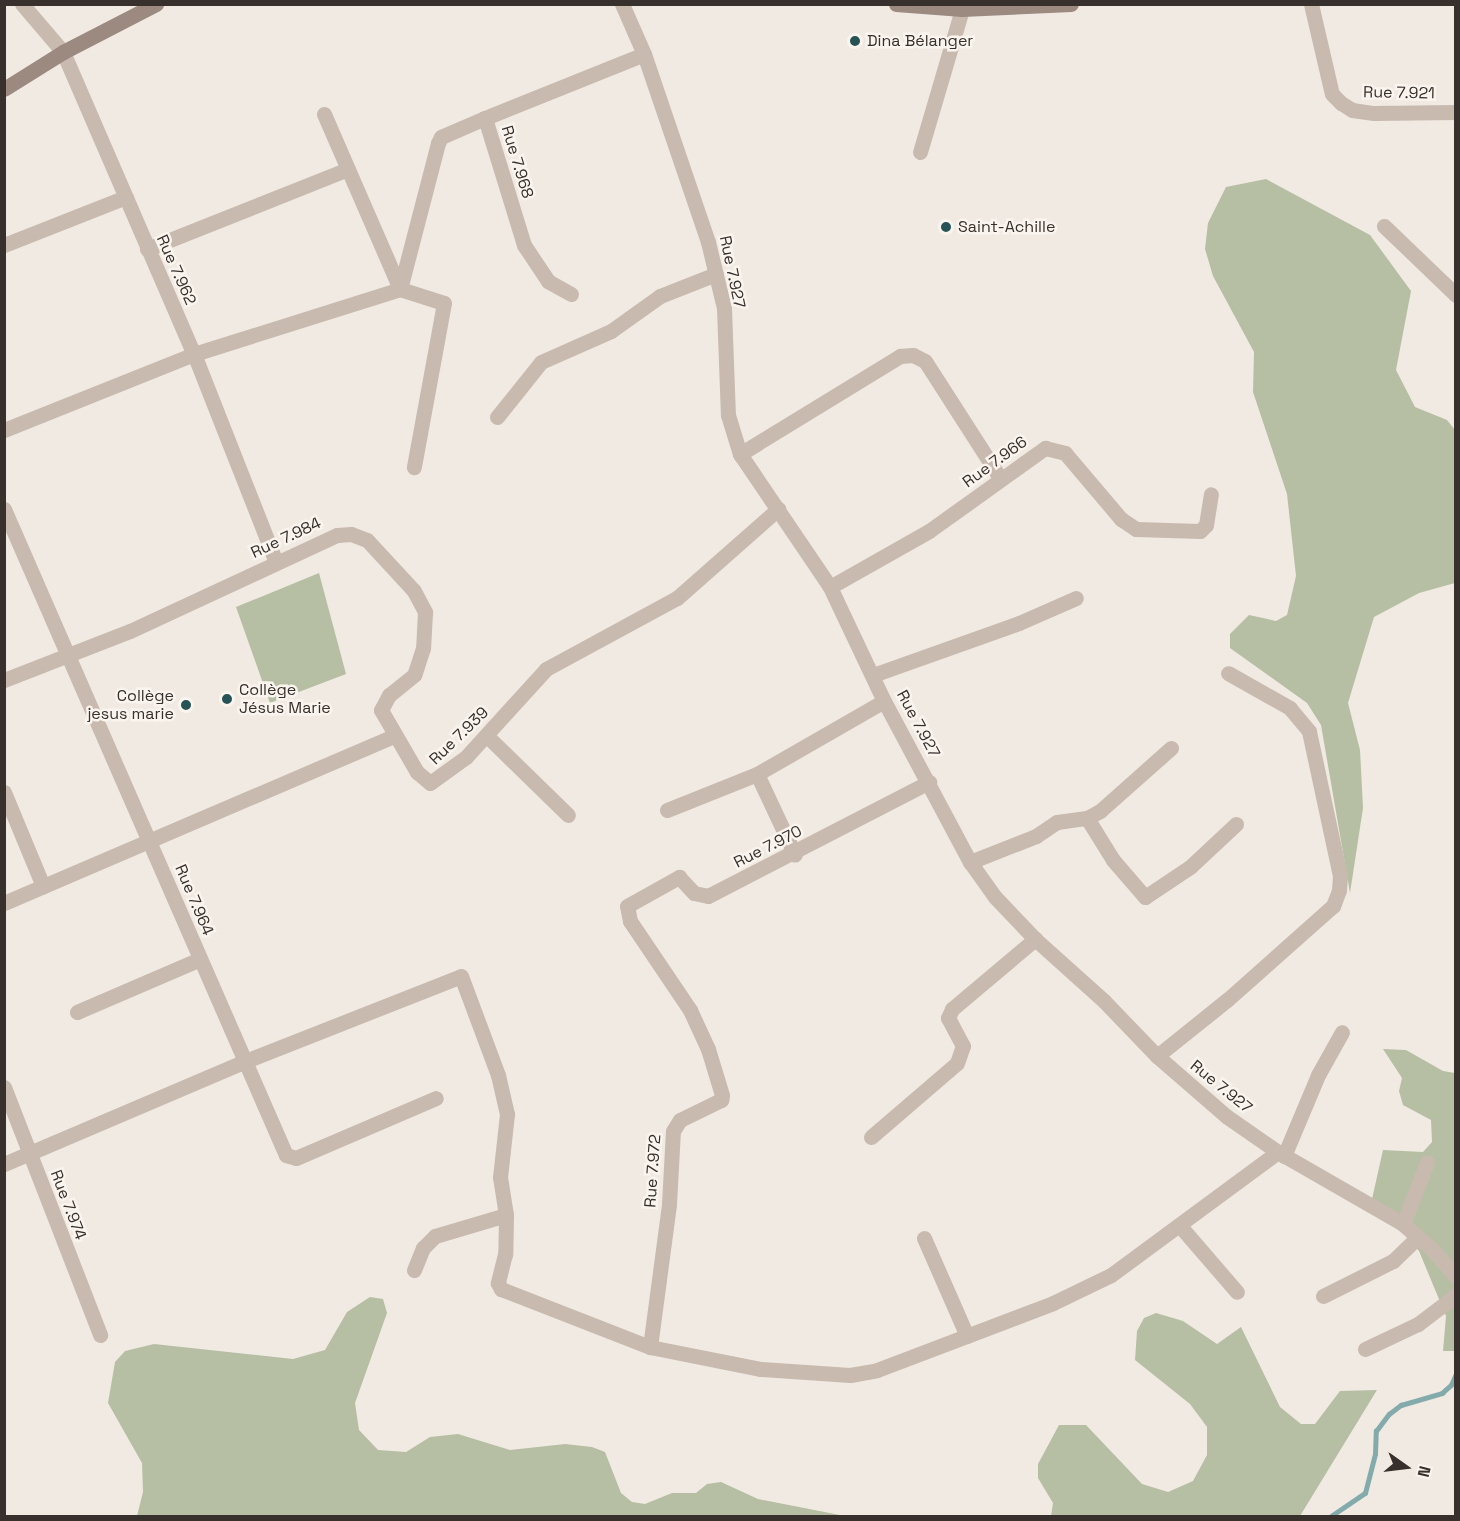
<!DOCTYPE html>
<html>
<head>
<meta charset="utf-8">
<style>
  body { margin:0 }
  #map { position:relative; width:1460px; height:1521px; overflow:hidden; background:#f1eae2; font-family:"Space Grotesk",sans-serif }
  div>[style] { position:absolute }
  .green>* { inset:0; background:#b6bfa3 }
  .stream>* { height:4.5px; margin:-2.25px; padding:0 2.25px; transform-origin:2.25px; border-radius:2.25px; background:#84abab }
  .street>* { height:15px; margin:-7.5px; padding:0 7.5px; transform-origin:7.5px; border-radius:7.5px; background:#c8baaf }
  .secondary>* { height:15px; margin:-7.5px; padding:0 7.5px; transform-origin:7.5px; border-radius:7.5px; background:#9c8a80 }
  .dots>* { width:16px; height:16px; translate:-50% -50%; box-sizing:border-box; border:3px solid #f9f4ee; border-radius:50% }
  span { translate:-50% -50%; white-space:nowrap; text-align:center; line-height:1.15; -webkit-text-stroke:5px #f9f4ee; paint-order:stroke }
  .poi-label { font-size:16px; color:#38302c }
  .left { translate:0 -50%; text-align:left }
  .right { translate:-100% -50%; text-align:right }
  .street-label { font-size:16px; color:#38302c }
  .frame { position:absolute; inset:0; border:6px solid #38302c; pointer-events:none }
  .north { position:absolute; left:1376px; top:1437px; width:60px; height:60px; -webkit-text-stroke:4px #f9f4ee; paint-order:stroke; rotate:104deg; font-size:16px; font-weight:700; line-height:24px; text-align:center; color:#38302c }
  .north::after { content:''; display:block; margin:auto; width:21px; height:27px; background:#38302c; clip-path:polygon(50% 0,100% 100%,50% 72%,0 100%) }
</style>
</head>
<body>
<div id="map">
  <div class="green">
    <i style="clip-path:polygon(1266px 179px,1370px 235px,1411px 291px,1396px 370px,1415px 407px,1447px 420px,1455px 430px,1455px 583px,1419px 593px,1374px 617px,1348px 703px,1360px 750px,1363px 808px,1350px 893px,1321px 725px,1307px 703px,1230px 648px,1230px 634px,1249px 615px,1276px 621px,1287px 615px,1296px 576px,1287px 494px,1253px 392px,1254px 352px,1213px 276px,1205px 249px,1208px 223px,1226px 187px)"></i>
    <i style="clip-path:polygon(319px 573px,346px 674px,270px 703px,236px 607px)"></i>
    <i style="clip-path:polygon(1383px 1049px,1406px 1050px,1443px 1071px,1455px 1073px,1455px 1351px,1443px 1351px,1446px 1316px,1419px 1251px,1372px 1199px,1383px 1150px,1423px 1152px,1432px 1142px,1431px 1120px,1403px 1105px,1399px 1091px,1402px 1078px)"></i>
    <i style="clip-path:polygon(370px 1297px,383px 1299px,387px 1313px,355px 1403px,359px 1430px,378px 1450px,406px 1452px,430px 1437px,458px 1434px,510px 1450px,565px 1444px,592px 1447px,605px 1452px,621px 1493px,632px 1502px,645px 1504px,672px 1493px,696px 1493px,707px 1484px,721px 1482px,758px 1499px,845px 1516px,137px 1516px,143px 1492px,142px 1463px,108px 1403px,115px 1362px,125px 1351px,154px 1344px,293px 1359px,325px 1350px,347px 1312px)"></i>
    <i style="clip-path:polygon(1156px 1313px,1183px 1321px,1217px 1344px,1241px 1327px,1280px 1407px,1301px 1424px,1315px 1424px,1340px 1391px,1377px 1390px,1300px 1516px,1051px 1516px,1053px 1503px,1038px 1478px,1038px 1464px,1059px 1425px,1086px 1425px,1142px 1484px,1168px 1492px,1193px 1481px,1207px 1455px,1207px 1427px,1190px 1404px,1135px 1360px,1137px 1331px,1144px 1318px)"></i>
  </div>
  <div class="stream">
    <i style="left:1331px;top:1516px;width:41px;rotate:-34.1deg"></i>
    <i style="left:1365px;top:1493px;width:40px;rotate:-75.6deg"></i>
    <i style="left:1375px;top:1454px;width:23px;rotate:-88deg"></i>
    <i style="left:1376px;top:1431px;width:21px;rotate:-53deg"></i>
    <i style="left:1389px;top:1414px;width:15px;rotate:-37deg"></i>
    <i style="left:1401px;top:1405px;width:43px;rotate:-16.3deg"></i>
    <i style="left:1442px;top:1393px;width:12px;rotate:-42deg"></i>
    <i style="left:1451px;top:1385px;width:12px;rotate:-66deg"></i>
  </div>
  <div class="street">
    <i style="left:22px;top:4px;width:63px;rotate:49.5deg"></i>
    <i style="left:63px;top:52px;width:329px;rotate:66.6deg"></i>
    <i style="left:194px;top:354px;width:224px;rotate:68.5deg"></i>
    <i style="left:622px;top:4px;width:55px;rotate:66.3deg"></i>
    <i style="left:644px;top:54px;width:199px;rotate:71.2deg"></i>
    <i style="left:708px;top:242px;width:68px;rotate:76.4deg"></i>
    <i style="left:724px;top:308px;width:107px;rotate:87.9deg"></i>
    <i style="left:728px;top:415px;width:41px;rotate:72.9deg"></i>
    <i style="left:740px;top:454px;width:161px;rotate:55.9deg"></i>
    <i style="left:830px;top:587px;width:126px;rotate:64.7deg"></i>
    <i style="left:884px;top:701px;width:183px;rotate:61.9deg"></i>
    <i style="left:970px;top:862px;width:43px;rotate:54.5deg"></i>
    <i style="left:995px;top:897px;width:58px;rotate:46.4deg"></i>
    <i style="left:1035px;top:939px;width:93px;rotate:41.9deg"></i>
    <i style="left:1104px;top:1001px;width:76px;rotate:46.1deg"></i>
    <i style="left:1157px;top:1056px;width:91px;rotate:41deg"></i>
    <i style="left:1226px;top:1116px;width:63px;rotate:34.7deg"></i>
    <i style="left:1278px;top:1152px;width:144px;rotate:29.9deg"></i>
    <i style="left:1403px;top:1224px;width:37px;rotate:41deg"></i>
    <i style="left:1431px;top:1248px;width:38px;rotate:49deg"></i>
    <i style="left:1311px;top:4px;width:92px;rotate:76.9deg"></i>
    <i style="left:1332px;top:94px;width:13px;rotate:45deg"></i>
    <i style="left:1341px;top:103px;width:13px;rotate:32deg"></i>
    <i style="left:1352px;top:110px;width:22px;rotate:8deg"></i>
    <i style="left:1374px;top:113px;width:82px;rotate:-0.7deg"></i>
    <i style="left:324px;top:114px;width:191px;rotate:66.5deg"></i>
    <i style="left:920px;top:152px;width:149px;rotate:-73.6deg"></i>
    <i style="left:1384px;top:226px;width:100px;rotate:43.8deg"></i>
    <i style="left:4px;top:245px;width:131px;rotate:-21.5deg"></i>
    <i style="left:147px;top:249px;width:216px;rotate:-21.7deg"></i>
    <i style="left:400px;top:289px;width:151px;rotate:-75.4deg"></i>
    <i style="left:438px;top:143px;width:7px;rotate:-63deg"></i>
    <i style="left:441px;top:137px;width:48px;rotate:-23.4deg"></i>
    <i style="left:571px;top:294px;width:26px;rotate:-151deg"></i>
    <i style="left:548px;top:281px;width:43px;rotate:-123.7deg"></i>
    <i style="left:524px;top:245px;width:133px;rotate:-107.1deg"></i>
    <i style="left:485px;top:118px;width:171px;rotate:-21.9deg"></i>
    <i style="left:497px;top:417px;width:70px;rotate:-51.3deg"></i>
    <i style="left:541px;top:362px;width:77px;rotate:-23.9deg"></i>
    <i style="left:611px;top:331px;width:60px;rotate:-35.5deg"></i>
    <i style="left:660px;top:296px;width:60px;rotate:-21.4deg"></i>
    <i style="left:4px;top:430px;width:205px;rotate:-21.8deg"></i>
    <i style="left:194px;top:354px;width:216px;rotate:-17.5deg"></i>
    <i style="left:400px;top:289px;width:46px;rotate:17.7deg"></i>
    <i style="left:444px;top:303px;width:167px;rotate:100.4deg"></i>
    <i style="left:740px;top:454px;width:188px;rotate:-31.5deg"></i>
    <i style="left:900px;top:356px;width:13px;rotate:-4deg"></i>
    <i style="left:913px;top:355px;width:13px;rotate:27deg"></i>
    <i style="left:925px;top:361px;width:139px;rotate:57.3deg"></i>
    <i style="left:4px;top:509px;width:705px;rotate:66.42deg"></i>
    <i style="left:286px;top:1155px;width:10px;rotate:17deg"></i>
    <i style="left:296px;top:1158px;width:152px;rotate:-23.2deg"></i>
    <i style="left:830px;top:587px;width:114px;rotate:-29.5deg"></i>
    <i style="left:929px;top:531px;width:143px;rotate:-35.6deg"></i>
    <i style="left:1045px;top:448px;width:21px;rotate:14deg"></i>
    <i style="left:1065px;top:453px;width:87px;rotate:49.7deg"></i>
    <i style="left:1121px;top:519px;width:18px;rotate:34deg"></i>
    <i style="left:1136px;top:529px;width:64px;rotate:1.8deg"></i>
    <i style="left:1200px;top:531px;width:8px;rotate:-45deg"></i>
    <i style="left:1206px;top:525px;width:31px;rotate:-81deg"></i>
    <i style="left:873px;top:675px;width:155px;rotate:-19.6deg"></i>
    <i style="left:1019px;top:623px;width:62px;rotate:-23.7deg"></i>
    <i style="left:4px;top:680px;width:135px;rotate:-21.3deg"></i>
    <i style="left:130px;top:631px;width:228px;rotate:-24.9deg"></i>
    <i style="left:337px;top:535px;width:14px;rotate:-4deg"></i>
    <i style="left:351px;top:534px;width:17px;rotate:21deg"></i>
    <i style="left:367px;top:540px;width:69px;rotate:47.3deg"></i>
    <i style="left:414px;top:591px;width:24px;rotate:62deg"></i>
    <i style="left:425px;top:612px;width:36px;rotate:93deg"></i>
    <i style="left:423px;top:648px;width:28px;rotate:108deg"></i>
    <i style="left:414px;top:675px;width:32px;rotate:141deg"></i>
    <i style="left:389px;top:695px;width:17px;rotate:118deg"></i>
    <i style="left:381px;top:710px;width:72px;rotate:59.9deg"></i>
    <i style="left:417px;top:772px;width:17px;rotate:40deg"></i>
    <i style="left:430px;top:783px;width:44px;rotate:-35.8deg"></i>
    <i style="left:466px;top:757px;width:119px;rotate:-47.7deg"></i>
    <i style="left:546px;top:669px;width:149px;rotate:-28.5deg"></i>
    <i style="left:677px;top:598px;width:135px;rotate:-41.4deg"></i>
    <i style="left:487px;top:736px;width:113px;rotate:44.3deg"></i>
    <i style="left:757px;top:774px;width:89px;rotate:64.9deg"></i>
    <i style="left:4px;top:792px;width:102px;rotate:67.5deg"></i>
    <i style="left:667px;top:810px;width:97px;rotate:-21.8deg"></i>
    <i style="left:757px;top:774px;width:146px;rotate:-29.9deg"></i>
    <i style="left:1087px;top:818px;width:49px;rotate:58.2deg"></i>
    <i style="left:1113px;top:860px;width:49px;rotate:49.1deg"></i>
    <i style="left:1145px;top:897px;width:54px;rotate:-33.7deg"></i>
    <i style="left:1190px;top:867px;width:63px;rotate:-43.1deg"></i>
    <i style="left:970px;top:862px;width:71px;rotate:-21.5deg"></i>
    <i style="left:1036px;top:836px;width:25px;rotate:-34deg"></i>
    <i style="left:1057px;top:822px;width:30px;rotate:-8deg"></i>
    <i style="left:1087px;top:818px;width:15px;rotate:-28deg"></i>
    <i style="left:1100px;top:811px;width:95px;rotate:-41.6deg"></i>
    <i style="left:4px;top:903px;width:423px;rotate:-23.2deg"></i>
    <i style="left:77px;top:1012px;width:134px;rotate:-23.3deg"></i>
    <i style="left:1157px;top:1056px;width:90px;rotate:-38.7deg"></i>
    <i style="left:1227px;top:1000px;width:142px;rotate:-41.6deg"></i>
    <i style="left:1333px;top:906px;width:17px;rotate:-69deg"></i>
    <i style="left:1339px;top:890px;width:14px;rotate:-86deg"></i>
    <i style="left:1340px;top:876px;width:148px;rotate:-102.1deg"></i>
    <i style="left:1309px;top:731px;width:30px;rotate:-130deg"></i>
    <i style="left:1290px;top:708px;width:71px;rotate:-150.6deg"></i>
    <i style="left:4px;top:1087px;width:266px;rotate:68.8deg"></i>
    <i style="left:871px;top:1137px;width:113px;rotate:-40.7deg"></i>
    <i style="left:957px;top:1063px;width:18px;rotate:-71deg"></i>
    <i style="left:963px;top:1046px;width:32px;rotate:-118deg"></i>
    <i style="left:948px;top:1018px;width:10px;rotate:-66deg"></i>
    <i style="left:952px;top:1009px;width:109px;rotate:-40.1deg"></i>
    <i style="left:1284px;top:1156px;width:88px;rotate:-67.2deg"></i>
    <i style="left:1318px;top:1075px;width:49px;rotate:-60.8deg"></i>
    <i style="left:4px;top:1164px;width:260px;rotate:-23.1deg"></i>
    <i style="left:243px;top:1062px;width:234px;rotate:-21.5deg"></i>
    <i style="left:461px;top:976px;width:106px;rotate:69.5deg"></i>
    <i style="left:498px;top:1075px;width:40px;rotate:77deg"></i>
    <i style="left:507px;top:1114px;width:63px;rotate:96.3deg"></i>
    <i style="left:500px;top:1177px;width:38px;rotate:81deg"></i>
    <i style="left:506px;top:1215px;width:39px;rotate:91deg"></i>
    <i style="left:505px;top:1254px;width:30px;rotate:104deg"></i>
    <i style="left:498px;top:1283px;width:7px;rotate:63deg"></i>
    <i style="left:501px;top:1289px;width:160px;rotate:21.3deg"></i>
    <i style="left:650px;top:1347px;width:112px;rotate:11.3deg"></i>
    <i style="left:760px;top:1369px;width:90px;rotate:3.8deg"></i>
    <i style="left:850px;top:1375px;width:27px;rotate:-10deg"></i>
    <i style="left:877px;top:1370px;width:188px;rotate:-20.8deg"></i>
    <i style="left:1053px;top:1303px;width:64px;rotate:-25.8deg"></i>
    <i style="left:1111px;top:1275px;width:207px;rotate:-36.4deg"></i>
    <i style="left:1403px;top:1224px;width:66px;rotate:-68.8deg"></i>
    <i style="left:1180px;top:1226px;width:87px;rotate:49.2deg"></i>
    <i style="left:924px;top:1238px;width:107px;rotate:66.3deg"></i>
    <i style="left:414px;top:1270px;width:24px;rotate:-68deg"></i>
    <i style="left:423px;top:1248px;width:17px;rotate:-45deg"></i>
    <i style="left:435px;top:1236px;width:74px;rotate:-16.5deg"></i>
    <i style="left:1323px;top:1296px;width:78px;rotate:-26.6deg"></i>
    <i style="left:1393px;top:1261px;width:35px;rotate:-44deg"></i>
    <i style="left:650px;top:1347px;width:144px;rotate:-82.4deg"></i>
    <i style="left:669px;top:1204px;width:73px;rotate:-86.9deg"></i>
    <i style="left:673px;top:1131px;width:13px;rotate:-58deg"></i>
    <i style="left:680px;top:1120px;width:46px;rotate:-26deg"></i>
    <i style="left:721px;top:1100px;width:5px;rotate:-79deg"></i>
    <i style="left:722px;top:1095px;width:48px;rotate:-106.9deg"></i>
    <i style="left:708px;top:1049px;width:43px;rotate:-114.8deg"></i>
    <i style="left:690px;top:1010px;width:107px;rotate:-124deg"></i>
    <i style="left:630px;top:921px;width:15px;rotate:-101deg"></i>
    <i style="left:627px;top:906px;width:60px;rotate:-29.1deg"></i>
    <i style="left:679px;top:877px;width:22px;rotate:47deg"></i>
    <i style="left:694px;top:893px;width:14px;rotate:12deg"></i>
    <i style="left:708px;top:896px;width:249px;rotate:-27.3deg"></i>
    <i style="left:1365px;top:1349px;width:59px;rotate:-25.3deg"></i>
    <i style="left:1418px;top:1324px;width:48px;rotate:-37.3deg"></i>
  </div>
  <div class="secondary">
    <i style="left:896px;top:4px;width:66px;rotate:4.3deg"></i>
    <i style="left:962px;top:9px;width:109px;rotate:-2.6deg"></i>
    <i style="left:4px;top:89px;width:70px;rotate:-32.1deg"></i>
    <i style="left:63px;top:52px;width:105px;rotate:-27.3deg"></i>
  </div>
  <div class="dots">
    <i style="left:855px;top:41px;background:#265355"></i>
    <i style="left:946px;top:227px;background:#265355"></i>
    <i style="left:227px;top:699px;background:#265355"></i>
    <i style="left:186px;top:705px;background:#265355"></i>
  </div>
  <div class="poi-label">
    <span class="left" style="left:867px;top:41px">Dina Bélanger</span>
    <span class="left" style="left:958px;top:227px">Saint-Achille</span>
    <span class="left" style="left:239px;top:699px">Collège<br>Jésus Marie</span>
    <span class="right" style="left:174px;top:705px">Collège<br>jesus marie</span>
  </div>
  <div class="street-label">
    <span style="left:1399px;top:93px;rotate:1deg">Rue 7.921</span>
    <span style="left:517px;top:162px;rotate:73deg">Rue 7.968</span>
    <span style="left:176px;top:270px;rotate:66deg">Rue 7.962</span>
    <span style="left:732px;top:272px;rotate:78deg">Rue 7.927</span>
    <span style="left:995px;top:462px;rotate:-36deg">Rue 7.966</span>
    <span style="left:286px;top:538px;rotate:-25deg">Rue 7.984</span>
    <span style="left:918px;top:724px;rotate:62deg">Rue 7.927</span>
    <span style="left:459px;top:736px;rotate:-44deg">Rue 7.939</span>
    <span style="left:768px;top:847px;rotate:-27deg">Rue 7.970</span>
    <span style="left:194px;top:900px;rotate:67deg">Rue 7.964</span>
    <span style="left:1221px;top:1087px;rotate:39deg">Rue 7.927</span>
    <span style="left:653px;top:1171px;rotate:-86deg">Rue 7.972</span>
    <span style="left:68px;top:1205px;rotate:69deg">Rue 7.974</span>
  </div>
  <div class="frame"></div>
  <div class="north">N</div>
</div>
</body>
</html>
